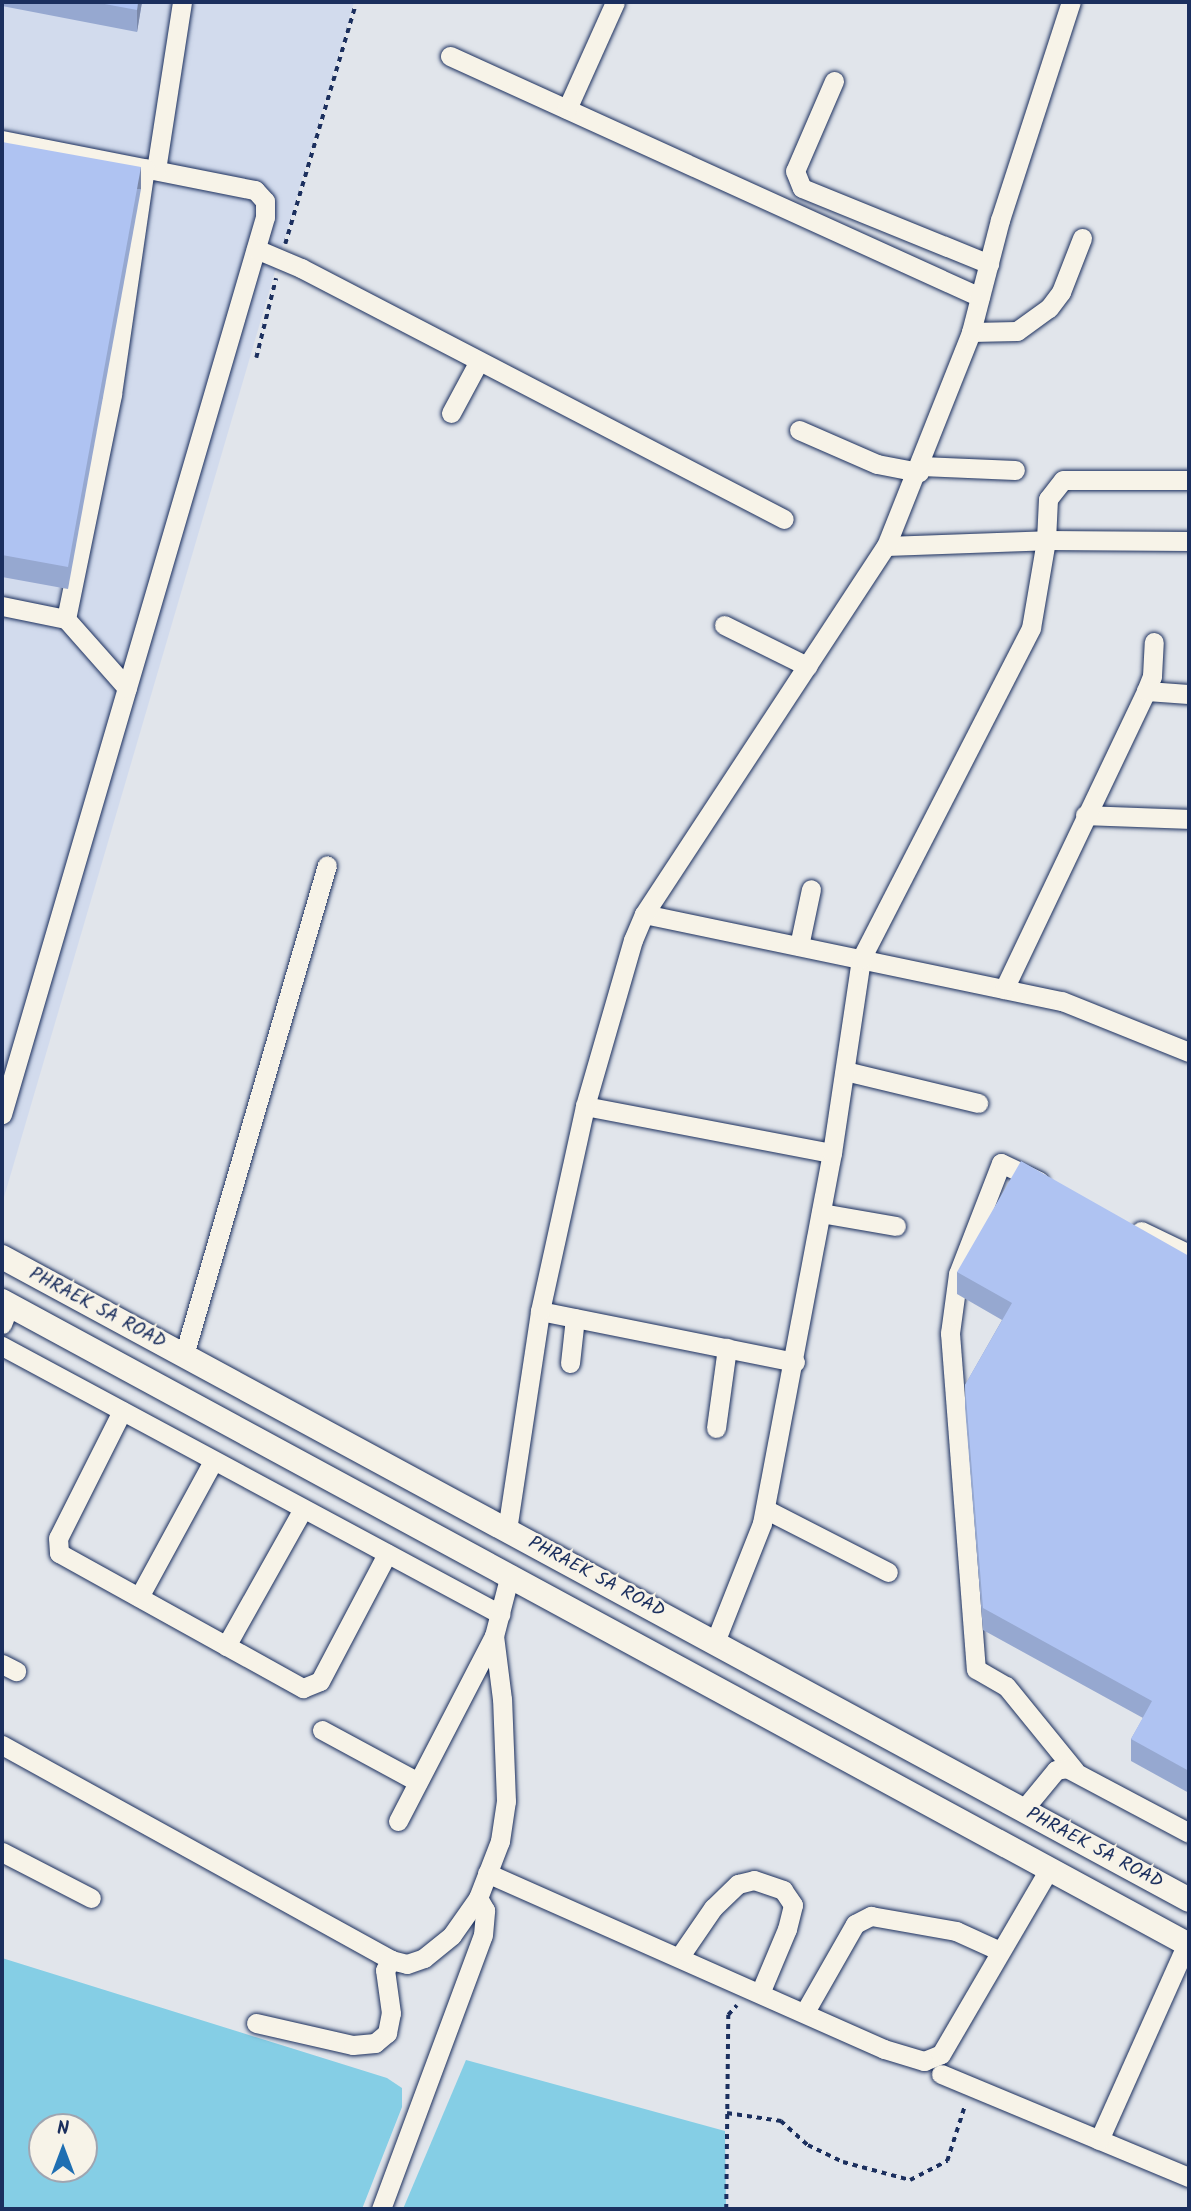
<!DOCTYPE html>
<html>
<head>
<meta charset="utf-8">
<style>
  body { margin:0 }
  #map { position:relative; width:1191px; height:2211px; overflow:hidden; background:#e1e5eb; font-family:Kalam,sans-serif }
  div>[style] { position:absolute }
  .built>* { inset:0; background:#d2dbed }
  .water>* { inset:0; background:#85cee5 }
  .path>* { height:3.5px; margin-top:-1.75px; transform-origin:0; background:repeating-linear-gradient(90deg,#1b2f5e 0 5px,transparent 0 10px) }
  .roads { filter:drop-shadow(0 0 2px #1b2f5e) drop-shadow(0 0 2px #1b2f5e) }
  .minor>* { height:19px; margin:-9.5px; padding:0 9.5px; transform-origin:9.5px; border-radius:9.5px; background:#f7f3e8 }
  .major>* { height:24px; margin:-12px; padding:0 12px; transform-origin:12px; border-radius:12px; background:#f7f3e8 }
  .wall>* { inset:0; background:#96a8d0 }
  .shaded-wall>* { inset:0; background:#7a88a9; transform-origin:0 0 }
  .building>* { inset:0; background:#afc3f2 }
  span { translate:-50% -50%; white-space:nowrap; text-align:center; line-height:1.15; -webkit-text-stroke:5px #f7f3e8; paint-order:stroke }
  .street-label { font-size:19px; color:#1b2f5e }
  .frame { position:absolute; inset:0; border:4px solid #1b2f5e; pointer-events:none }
  .north { position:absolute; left:28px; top:2113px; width:70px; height:70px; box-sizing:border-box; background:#f7f3e8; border:2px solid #9fa5b1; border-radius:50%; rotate:0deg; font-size:19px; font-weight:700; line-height:28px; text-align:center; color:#1b2f5e }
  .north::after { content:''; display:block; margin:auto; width:24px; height:32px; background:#1f6fb2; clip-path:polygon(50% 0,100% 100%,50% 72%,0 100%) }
</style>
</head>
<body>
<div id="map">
  <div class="built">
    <i style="clip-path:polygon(2px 2px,354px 2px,2px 1204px)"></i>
  </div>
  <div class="water">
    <i style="clip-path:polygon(evenodd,2px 1958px,387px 2078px,402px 2088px,402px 2107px,362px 2209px,2px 2209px,2px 1958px,42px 2127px,84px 2127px,84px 2169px,42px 2169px,42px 2127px)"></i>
    <i style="clip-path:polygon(466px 2060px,725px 2131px,726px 2209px,403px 2209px)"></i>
  </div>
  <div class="path">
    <i style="left:285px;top:244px;width:252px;rotate:-73.6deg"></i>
    <i style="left:256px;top:358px;width:82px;rotate:-76deg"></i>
    <i style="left:727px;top:2113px;width:55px;rotate:8.4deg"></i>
    <i style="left:781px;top:2121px;width:36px;rotate:42deg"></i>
    <i style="left:808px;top:2145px;width:39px;rotate:26deg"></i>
    <i style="left:843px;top:2162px;width:69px;rotate:15deg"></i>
    <i style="left:910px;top:2180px;width:42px;rotate:-27.2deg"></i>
    <i style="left:947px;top:2161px;width:59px;rotate:-72.2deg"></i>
    <i style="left:726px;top:2209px;width:194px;rotate:-89.4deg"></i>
    <i style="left:728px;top:2015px;width:13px;rotate:-48deg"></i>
  </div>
  <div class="roads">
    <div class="minor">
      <i style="left:450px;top:56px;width:582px;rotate:24.45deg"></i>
      <i style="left:834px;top:81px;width:98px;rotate:113.4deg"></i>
      <i style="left:795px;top:171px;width:18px;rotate:68deg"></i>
      <i style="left:802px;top:188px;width:202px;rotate:22.1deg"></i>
      <i style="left:567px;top:109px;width:117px;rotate:-65.8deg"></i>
      <i style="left:2px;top:140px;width:258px;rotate:11.2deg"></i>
      <i style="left:255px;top:190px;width:15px;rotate:48deg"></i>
      <i style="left:265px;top:201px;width:16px;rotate:90deg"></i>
      <i style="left:265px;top:217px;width:935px;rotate:106.34deg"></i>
      <i style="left:156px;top:170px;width:170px;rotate:-81.2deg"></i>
      <i style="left:256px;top:249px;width:49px;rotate:22.9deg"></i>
      <i style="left:301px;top:268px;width:544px;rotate:27.46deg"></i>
      <i style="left:971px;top:332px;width:46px;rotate:-1.2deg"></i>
      <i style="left:1017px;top:331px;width:39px;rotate:-36deg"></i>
      <i style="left:1049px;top:308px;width:20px;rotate:-53deg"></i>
      <i style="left:1061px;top:292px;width:58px;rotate:-68.7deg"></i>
      <i style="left:451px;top:413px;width:59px;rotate:-61.7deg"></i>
      <i style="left:799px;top:430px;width:85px;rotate:23.6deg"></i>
      <i style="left:877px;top:464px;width:43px;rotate:10.8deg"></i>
      <i style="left:921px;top:466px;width:94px;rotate:2.4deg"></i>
      <i style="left:886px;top:546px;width:160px;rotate:-2.1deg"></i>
      <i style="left:1046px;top:540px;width:143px;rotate:0.4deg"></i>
      <i style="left:2px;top:606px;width:65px;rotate:11.5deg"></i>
      <i style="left:66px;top:619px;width:92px;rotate:48.5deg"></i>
      <i style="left:66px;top:619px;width:230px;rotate:-78.4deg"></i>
      <i style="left:112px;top:394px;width:228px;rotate:-81.7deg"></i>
      <i style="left:724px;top:625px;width:93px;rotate:26.3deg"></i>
      <i style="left:1146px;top:691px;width:16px;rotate:-68deg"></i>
      <i style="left:1152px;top:676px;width:34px;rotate:-87deg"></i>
      <i style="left:1085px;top:815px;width:104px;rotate:2.2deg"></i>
      <i style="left:644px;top:914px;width:427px;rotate:11.8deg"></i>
      <i style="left:1062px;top:1001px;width:137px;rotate:21.9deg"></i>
      <i style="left:799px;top:946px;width:58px;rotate:-78.1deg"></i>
      <i style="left:1004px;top:989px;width:330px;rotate:-64.5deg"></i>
      <i style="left:1146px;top:691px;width:43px;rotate:4deg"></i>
      <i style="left:845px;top:1071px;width:137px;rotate:13.5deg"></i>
      <i style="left:585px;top:1106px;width:251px;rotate:10.8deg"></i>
      <i style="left:1039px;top:1181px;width:42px;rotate:-154.7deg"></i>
      <i style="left:1001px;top:1163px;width:119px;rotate:111.2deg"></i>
      <i style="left:958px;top:1274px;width:60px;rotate:97.7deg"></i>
      <i style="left:950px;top:1333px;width:337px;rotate:85.6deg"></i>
      <i style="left:976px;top:1669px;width:34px;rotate:30deg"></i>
      <i style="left:1006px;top:1686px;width:109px;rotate:50.9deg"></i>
      <i style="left:821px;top:1213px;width:76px;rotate:9.8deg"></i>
      <i style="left:1141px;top:1231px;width:53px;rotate:25.6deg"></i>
      <i style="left:540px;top:1311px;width:260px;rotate:11.3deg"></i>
      <i style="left:2px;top:1324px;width:19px;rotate:-69deg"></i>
      <i style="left:2px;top:1346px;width:566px;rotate:28.29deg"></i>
      <i style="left:184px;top:1355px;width:510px;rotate:-73.73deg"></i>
      <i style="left:570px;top:1363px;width:45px;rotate:-83.7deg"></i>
      <i style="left:122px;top:1411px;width:142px;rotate:116.7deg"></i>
      <i style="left:58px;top:1538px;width:15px;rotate:86deg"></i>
      <i style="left:59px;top:1553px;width:279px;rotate:29deg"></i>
      <i style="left:303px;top:1688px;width:18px;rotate:-22deg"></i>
      <i style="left:320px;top:1681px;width:144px;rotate:-62.2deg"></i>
      <i style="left:716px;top:1428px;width:81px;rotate:-82.2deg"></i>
      <i style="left:765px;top:1509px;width:138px;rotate:27.1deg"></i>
      <i style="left:507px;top:1530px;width:221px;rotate:-81.4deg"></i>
      <i style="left:540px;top:1311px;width:210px;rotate:-77.6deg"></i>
      <i style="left:585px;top:1106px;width:173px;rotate:-73.9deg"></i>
      <i style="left:633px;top:940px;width:28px;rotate:-67deg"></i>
      <i style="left:644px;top:914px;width:440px;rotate:-56.7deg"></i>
      <i style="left:886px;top:546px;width:230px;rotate:-68.3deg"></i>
      <i style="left:971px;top:332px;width:116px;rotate:-75.5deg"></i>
      <i style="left:1000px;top:220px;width:229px;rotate:-72deg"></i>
      <i style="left:139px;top:1597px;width:155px;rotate:-61.4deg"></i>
      <i style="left:715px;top:1642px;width:128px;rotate:-68.4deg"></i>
      <i style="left:762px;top:1523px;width:377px;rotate:-79.3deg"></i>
      <i style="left:832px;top:1153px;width:196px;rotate:-81.5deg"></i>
      <i style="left:861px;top:959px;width:372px;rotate:-62.8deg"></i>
      <i style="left:1031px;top:628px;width:89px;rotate:-80.3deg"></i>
      <i style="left:1046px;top:540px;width:41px;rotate:-87.2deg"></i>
      <i style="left:1048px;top:499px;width:24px;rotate:-52deg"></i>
      <i style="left:1063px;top:480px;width:126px"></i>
      <i style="left:226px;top:1646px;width:157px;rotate:-60.7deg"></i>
      <i style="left:2px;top:1664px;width:16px;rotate:27deg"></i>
      <i style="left:322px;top:1730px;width:109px;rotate:28.4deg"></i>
      <i style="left:2px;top:1745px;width:444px;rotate:28.9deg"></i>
      <i style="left:391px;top:1960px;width:16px;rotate:14deg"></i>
      <i style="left:407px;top:1964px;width:18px;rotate:-19deg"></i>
      <i style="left:424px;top:1958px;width:36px;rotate:-39deg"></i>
      <i style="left:452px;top:1935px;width:45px;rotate:-54.9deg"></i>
      <i style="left:478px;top:1898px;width:61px;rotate:-68.9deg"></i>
      <i style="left:500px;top:1841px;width:40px;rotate:-81.5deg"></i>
      <i style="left:506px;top:1801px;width:102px;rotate:-92.2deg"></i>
      <i style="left:502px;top:1699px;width:64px;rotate:-97.2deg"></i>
      <i style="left:1023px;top:1810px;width:52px;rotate:-50.5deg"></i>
      <i style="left:1056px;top:1770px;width:11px;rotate:-10deg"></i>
      <i style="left:1067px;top:1768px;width:138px;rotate:28deg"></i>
      <i style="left:398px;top:1821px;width:208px;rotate:-62.6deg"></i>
      <i style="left:494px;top:1636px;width:64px;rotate:-75.5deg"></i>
      <i style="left:2px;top:1852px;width:100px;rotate:27.3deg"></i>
      <i style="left:487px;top:1873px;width:434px;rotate:23.9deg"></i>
      <i style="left:884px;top:2049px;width:42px;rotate:16.7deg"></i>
      <i style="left:924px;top:2061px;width:18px;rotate:-22deg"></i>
      <i style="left:941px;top:2054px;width:214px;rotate:-59.7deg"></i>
      <i style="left:680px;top:1956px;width:58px;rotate:-55.5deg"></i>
      <i style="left:713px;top:1908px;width:35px;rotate:-44deg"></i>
      <i style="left:738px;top:1884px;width:16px;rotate:-14deg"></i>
      <i style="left:754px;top:1880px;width:31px;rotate:19deg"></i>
      <i style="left:783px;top:1890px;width:18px;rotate:56deg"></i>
      <i style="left:793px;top:1905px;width:25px;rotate:104deg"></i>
      <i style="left:787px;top:1929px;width:67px;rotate:112.8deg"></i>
      <i style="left:806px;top:2010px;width:99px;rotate:-60.3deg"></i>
      <i style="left:855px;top:1924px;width:18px;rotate:-27deg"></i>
      <i style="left:871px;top:1916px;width:86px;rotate:10deg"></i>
      <i style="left:956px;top:1931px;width:48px;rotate:24.4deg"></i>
      <i style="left:256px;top:2023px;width:99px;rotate:12.8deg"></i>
      <i style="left:353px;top:2045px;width:22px;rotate:-5deg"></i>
      <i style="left:375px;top:2043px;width:16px;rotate:-40deg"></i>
      <i style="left:387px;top:2033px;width:20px;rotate:-79deg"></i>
      <i style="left:391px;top:2013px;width:43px;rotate:-97.9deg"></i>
      <i style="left:385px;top:1970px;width:12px;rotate:-59deg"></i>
      <i style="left:941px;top:2074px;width:269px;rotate:22.6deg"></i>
      <i style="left:1099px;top:2140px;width:216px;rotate:-65.9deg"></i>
      <i style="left:381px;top:2209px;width:292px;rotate:-69.6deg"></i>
      <i style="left:483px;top:1935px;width:25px;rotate:-85deg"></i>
      <i style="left:485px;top:1910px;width:14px;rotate:-120deg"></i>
    </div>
    <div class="major">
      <i style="left:2px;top:1257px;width:1350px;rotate:28.44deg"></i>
      <i style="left:2px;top:1301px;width:1350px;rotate:28.48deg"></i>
    </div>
  </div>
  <div class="wall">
    <i style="clip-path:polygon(2px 2px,142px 2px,137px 32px,2px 6px)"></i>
    <i style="clip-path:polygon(2px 142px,141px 189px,68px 589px,2px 577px)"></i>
    <i style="clip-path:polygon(1189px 1256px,1189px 1793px,1131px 1761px,1131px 1739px,1143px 1718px,983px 1630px,965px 1407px,965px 1385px,1002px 1320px,957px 1294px,957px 1272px)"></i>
  </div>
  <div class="shaded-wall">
    <i style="clip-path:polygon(138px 2px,142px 2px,137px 32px,137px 10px)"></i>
    <i style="left:141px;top:167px;width:22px;height:407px;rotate:90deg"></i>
  </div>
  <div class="building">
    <i style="clip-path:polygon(94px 2px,138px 2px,137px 10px)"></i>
    <i style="clip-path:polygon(2px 142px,141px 167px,68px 567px,2px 555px)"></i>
    <i style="clip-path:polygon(1021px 1161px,1189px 1256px,1189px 1771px,1131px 1739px,1152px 1701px,983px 1608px,965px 1385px,1012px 1303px,957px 1272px)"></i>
  </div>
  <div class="street-label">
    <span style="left:97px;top:1309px;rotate:28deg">PHRAEK SA ROAD</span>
    <span style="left:596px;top:1578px;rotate:28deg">PHRAEK SA ROAD</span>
    <span style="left:1094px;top:1849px;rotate:28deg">PHRAEK SA ROAD</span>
  </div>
  <div class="frame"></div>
  <div class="north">N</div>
</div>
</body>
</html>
